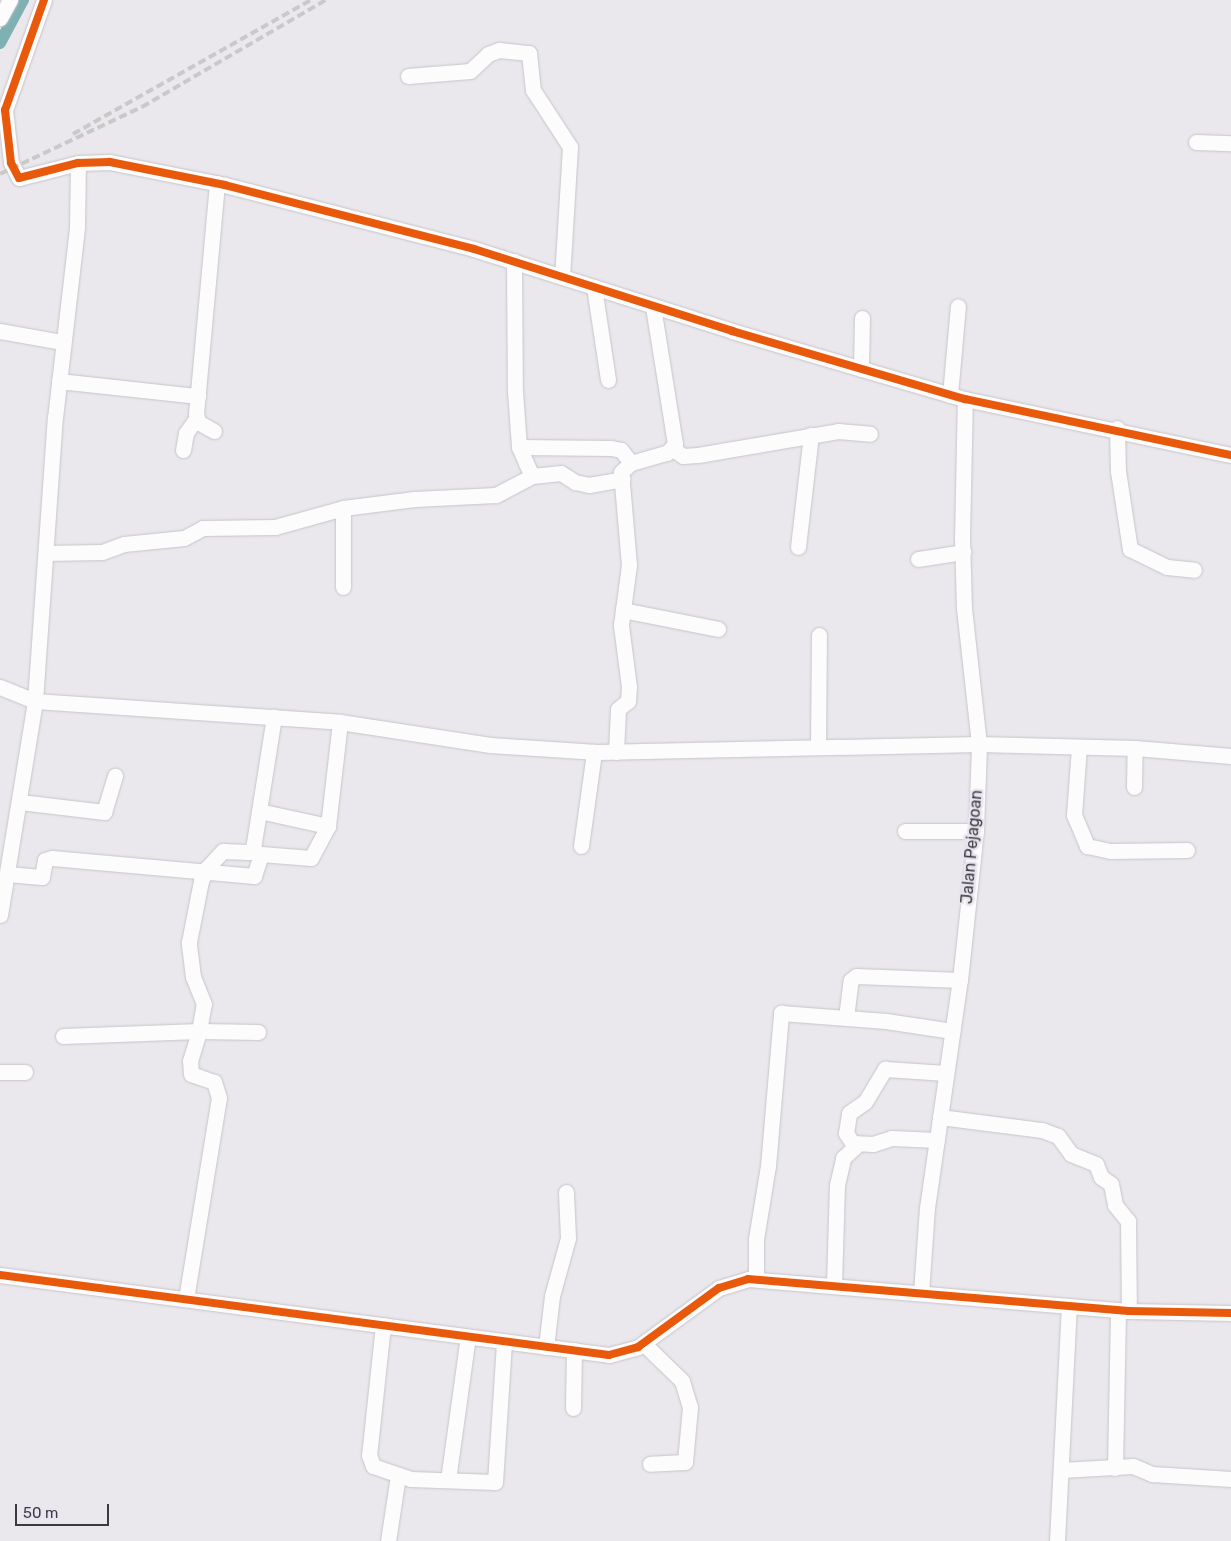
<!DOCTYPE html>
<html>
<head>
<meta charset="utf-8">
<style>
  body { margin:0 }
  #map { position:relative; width:1231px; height:1541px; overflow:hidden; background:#eae8ed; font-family:Rubik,sans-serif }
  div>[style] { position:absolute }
  .canal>* { height:12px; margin:-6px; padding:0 6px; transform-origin:6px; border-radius:6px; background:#7fb1b3 }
  .roads { filter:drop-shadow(0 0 1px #c6c4c9) drop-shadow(0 0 1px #c6c4c9) }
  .minor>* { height:15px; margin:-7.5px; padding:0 7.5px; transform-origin:7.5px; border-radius:7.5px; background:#fcfcfc }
  .rail>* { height:4px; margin-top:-2px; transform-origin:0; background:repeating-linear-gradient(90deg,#cac9ca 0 8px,transparent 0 12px) }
  .cycleway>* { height:8px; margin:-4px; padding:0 4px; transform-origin:4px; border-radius:4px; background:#e8590c }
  span { translate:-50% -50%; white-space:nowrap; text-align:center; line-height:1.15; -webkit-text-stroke:5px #e9e5f0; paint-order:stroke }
  .street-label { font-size:16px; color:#3b3a3e }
  .scale { position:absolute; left:15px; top:1504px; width:94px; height:22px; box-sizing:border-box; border:2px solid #3b3a3e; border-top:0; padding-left:6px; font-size:15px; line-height:18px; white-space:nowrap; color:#3b3a3e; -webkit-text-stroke:4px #e9e5f0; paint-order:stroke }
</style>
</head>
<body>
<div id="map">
  <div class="canal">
    <i style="left:0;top:43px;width:49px;rotate:-61.9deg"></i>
  </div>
  <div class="roads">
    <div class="minor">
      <i style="left:44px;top:0;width:117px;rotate:109.5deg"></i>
      <i style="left:5px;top:110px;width:53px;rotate:83.5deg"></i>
      <i style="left:11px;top:163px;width:17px;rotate:62deg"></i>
      <i style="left:19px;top:178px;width:61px;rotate:-14.3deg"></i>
      <i style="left:78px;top:163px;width:32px;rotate:-2deg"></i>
      <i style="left:110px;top:162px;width:117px;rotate:11.3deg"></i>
      <i style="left:225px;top:185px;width:257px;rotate:14.4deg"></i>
      <i style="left:474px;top:249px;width:271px;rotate:17.6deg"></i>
      <i style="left:732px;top:331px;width:243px;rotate:16.3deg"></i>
      <i style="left:965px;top:399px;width:272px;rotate:11.9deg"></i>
      <i style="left:0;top:18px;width:21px;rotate:-61deg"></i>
      <i style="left:408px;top:76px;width:62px;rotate:-4.6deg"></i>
      <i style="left:470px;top:71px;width:25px;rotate:-43deg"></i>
      <i style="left:488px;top:54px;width:12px;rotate:-20deg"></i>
      <i style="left:499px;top:50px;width:30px;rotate:6deg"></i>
      <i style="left:529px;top:53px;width:37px;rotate:84deg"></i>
      <i style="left:533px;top:90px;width:68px;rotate:57deg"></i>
      <i style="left:570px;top:147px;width:130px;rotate:93.5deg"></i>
      <i style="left:1196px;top:142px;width:35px;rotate:2deg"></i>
      <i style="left:514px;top:261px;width:130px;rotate:89.6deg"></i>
      <i style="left:515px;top:391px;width:56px;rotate:85.9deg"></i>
      <i style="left:519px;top:447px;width:17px;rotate:66deg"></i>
      <i style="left:526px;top:463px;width:14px;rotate:65deg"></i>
      <i style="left:532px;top:476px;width:29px;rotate:-6deg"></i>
      <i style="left:561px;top:473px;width:17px;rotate:33deg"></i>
      <i style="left:575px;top:482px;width:14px;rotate:12deg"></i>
      <i style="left:589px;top:485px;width:34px;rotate:-10deg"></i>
      <i style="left:594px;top:287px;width:94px;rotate:81.4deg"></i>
      <i style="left:0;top:331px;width:63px;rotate:10.1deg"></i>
      <i style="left:861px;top:369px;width:51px;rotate:-88.9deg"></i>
      <i style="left:59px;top:381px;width:140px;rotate:6.2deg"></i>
      <i style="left:950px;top:395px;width:89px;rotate:-84.9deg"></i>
      <i style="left:1117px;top:428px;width:43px;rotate:88.7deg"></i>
      <i style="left:1118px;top:471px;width:79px;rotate:81.3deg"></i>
      <i style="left:1130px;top:549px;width:41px;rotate:25.9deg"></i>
      <i style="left:1167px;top:567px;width:27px;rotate:6deg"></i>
      <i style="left:214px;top:431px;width:18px;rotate:-151deg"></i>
      <i style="left:198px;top:422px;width:8px;rotate:-104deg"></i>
      <i style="left:196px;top:414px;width:232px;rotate:-84.8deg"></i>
      <i style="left:519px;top:447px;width:92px;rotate:0.6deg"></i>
      <i style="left:611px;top:448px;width:10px;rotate:11deg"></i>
      <i style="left:621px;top:450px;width:16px;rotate:52deg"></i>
      <i style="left:673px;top:449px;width:12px;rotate:35deg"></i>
      <i style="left:683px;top:456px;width:15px;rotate:-4deg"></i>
      <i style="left:698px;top:455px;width:142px;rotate:-9.7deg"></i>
      <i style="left:838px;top:431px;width:32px;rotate:5deg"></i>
      <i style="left:183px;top:450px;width:17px;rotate:-80deg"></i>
      <i style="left:186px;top:433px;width:19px;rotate:-55deg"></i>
      <i style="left:798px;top:547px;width:113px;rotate:-83.4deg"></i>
      <i style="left:46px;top:553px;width:56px;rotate:-1deg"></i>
      <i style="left:102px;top:552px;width:23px;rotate:-20deg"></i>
      <i style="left:124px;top:544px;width:60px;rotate:-5.7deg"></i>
      <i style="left:184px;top:538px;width:21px;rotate:-28deg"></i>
      <i style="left:203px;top:528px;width:72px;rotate:-0.8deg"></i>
      <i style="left:275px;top:527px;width:71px;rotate:-15.6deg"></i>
      <i style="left:918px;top:559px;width:46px;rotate:-8.8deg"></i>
      <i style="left:343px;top:587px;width:79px;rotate:-90deg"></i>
      <i style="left:343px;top:508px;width:72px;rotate:-7.2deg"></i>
      <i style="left:414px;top:499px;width:82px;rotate:-2.8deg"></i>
      <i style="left:496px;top:495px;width:41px;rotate:-27.8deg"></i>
      <i style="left:623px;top:610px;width:97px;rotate:11.3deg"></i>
      <i style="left:0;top:687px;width:38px;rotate:22deg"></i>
      <i style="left:35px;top:701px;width:306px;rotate:3.9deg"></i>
      <i style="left:340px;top:722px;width:152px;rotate:8.7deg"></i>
      <i style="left:490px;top:745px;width:107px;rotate:3.7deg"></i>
      <i style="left:597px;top:752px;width:382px;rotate:-1.2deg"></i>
      <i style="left:979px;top:744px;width:156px;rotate:1.5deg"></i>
      <i style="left:1135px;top:748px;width:96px;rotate:4.8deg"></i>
      <i style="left:818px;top:747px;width:112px;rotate:-89.5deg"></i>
      <i style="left:1079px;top:747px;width:68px;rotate:94.2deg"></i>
      <i style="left:1074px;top:815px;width:34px;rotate:67deg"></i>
      <i style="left:1087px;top:846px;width:24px;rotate:12deg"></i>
      <i style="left:1110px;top:851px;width:77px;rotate:-0.7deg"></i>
      <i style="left:616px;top:752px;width:43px;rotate:-87.3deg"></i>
      <i style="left:618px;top:709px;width:13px;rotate:-39deg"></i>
      <i style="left:628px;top:701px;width:14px;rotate:-86deg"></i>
      <i style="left:629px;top:687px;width:63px;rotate:-97.4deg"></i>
      <i style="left:621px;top:625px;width:61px;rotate:-82.4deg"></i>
      <i style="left:629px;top:565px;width:93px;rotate:-94.9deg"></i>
      <i style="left:621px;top:472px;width:13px;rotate:-42deg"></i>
      <i style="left:631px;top:463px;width:37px;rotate:-16deg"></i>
      <i style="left:667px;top:453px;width:12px;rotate:-48deg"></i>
      <i style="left:675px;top:444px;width:140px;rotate:-99.1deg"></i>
      <i style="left:1134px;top:787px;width:39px;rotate:-89deg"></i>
      <i style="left:20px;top:802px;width:85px;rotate:6.8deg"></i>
      <i style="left:104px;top:812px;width:38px;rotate:-73deg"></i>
      <i style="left:259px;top:811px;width:71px;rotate:12.3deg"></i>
      <i style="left:328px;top:826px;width:105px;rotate:-83.4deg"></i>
      <i style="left:905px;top:831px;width:71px"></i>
      <i style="left:581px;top:846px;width:95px;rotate:-82.1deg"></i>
      <i style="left:7px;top:874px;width:35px;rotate:5deg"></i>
      <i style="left:42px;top:877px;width:17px;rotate:-80deg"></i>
      <i style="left:45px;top:860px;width:7px;rotate:-16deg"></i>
      <i style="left:52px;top:858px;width:203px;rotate:5.1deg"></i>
      <i style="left:254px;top:876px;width:23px;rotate:-72deg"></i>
      <i style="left:261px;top:854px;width:50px;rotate:4.6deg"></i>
      <i style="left:311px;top:858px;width:36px;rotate:-62deg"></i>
      <i style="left:0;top:915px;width:217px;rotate:-80.7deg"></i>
      <i style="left:35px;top:701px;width:284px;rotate:-86deg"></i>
      <i style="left:55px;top:418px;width:192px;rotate:-83.4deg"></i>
      <i style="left:77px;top:227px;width:64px;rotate:-89.1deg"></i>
      <i style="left:846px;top:1018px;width:38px;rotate:-83deg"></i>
      <i style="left:851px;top:980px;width:6px;rotate:-39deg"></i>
      <i style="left:856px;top:976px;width:104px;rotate:2.2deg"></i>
      <i style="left:63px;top:1036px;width:136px;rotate:-2.1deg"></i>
      <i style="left:199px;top:1031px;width:27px;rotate:-80deg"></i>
      <i style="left:204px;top:1004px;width:29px;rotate:-112deg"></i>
      <i style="left:193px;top:977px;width:35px;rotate:-97deg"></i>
      <i style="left:189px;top:942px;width:62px;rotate:-78.9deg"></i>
      <i style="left:201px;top:881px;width:13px;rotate:-67deg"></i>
      <i style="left:206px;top:869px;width:25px;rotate:-47deg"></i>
      <i style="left:223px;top:851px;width:26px;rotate:2deg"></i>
      <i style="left:249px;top:852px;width:5px;rotate:-37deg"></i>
      <i style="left:253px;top:849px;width:134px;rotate:-81deg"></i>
      <i style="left:0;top:1072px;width:25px"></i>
      <i style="left:940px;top:1117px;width:103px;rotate:7.3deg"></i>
      <i style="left:1042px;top:1130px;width:17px;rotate:21deg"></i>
      <i style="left:1058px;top:1136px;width:22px;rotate:54deg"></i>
      <i style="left:1071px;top:1154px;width:27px;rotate:22deg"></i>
      <i style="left:1096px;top:1164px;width:14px;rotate:69deg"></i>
      <i style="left:1101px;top:1177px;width:12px;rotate:35deg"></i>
      <i style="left:1111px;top:1184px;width:21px;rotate:79deg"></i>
      <i style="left:1115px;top:1205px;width:21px;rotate:51deg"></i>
      <i style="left:1128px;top:1221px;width:90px;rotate:89.4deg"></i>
      <i style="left:854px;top:1143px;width:19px;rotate:3deg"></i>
      <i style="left:873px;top:1144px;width:19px;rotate:-18deg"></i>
      <i style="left:891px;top:1138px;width:46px;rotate:2.5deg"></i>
      <i style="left:0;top:1275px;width:614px;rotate:7.48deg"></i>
      <i style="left:609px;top:1355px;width:30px;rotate:-15deg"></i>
      <i style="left:638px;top:1347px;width:100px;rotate:-36.1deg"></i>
      <i style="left:719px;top:1288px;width:30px;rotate:-17deg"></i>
      <i style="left:748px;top:1279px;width:382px;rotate:4.8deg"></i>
      <i style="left:1129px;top:1311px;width:102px;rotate:1.1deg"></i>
      <i style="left:756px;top:1279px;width:40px;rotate:-90deg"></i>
      <i style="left:756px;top:1239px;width:74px;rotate:-80.7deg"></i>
      <i style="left:768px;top:1166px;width:154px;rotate:-85.1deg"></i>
      <i style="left:781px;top:1013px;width:105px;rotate:4.4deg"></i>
      <i style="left:886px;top:1021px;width:67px;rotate:8.6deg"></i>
      <i style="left:834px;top:1285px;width:100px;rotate:-88.3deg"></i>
      <i style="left:837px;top:1185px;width:28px;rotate:-77deg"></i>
      <i style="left:843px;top:1158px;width:16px;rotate:-43deg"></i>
      <i style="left:855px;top:1147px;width:17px;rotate:-123deg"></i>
      <i style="left:846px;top:1133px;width:20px;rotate:-81deg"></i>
      <i style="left:849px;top:1113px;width:19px;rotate:-35deg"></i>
      <i style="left:865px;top:1102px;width:39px;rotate:-59deg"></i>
      <i style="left:885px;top:1069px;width:61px;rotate:3.8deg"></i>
      <i style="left:921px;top:1293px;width:85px;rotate:-86deg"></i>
      <i style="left:927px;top:1208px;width:230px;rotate:-81.8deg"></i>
      <i style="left:960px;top:980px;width:150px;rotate:-83.9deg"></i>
      <i style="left:976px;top:831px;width:87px;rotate:-88deg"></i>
      <i style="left:979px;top:744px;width:136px;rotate:-96.3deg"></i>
      <i style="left:964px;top:609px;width:71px;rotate:-91.6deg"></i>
      <i style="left:962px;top:538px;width:139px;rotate:-88.8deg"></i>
      <i style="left:186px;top:1299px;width:204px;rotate:-80.7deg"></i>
      <i style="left:219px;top:1098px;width:17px;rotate:-107deg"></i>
      <i style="left:214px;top:1082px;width:24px;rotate:-161deg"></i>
      <i style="left:191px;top:1074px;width:13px;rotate:-94deg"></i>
      <i style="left:190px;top:1061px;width:31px;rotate:-73deg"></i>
      <i style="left:199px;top:1031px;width:59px;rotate:1deg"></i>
      <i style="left:383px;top:1325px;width:131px;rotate:96.1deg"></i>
      <i style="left:369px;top:1455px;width:12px;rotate:70deg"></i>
      <i style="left:373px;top:1466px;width:39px;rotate:19deg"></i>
      <i style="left:410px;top:1479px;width:85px;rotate:2deg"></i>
      <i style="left:495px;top:1482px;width:141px;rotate:-86.3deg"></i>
      <i style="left:644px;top:1344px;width:53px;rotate:44.2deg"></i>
      <i style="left:682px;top:1381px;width:27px;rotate:73deg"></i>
      <i style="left:690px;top:1407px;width:55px;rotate:95.2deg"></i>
      <i style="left:685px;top:1462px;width:35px;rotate:177deg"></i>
      <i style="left:546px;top:1347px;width:51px;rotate:-83.3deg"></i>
      <i style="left:552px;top:1296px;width:60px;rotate:-74.6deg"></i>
      <i style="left:568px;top:1238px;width:46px;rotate:-92.5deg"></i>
      <i style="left:573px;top:1408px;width:58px;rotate:-89deg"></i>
      <i style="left:1115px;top:1468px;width:158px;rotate:-88.9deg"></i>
      <i style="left:1061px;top:1470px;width:72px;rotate:-3.2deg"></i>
      <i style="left:1133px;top:1466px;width:21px;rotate:23deg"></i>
      <i style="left:1152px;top:1474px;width:79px;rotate:3.6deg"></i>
      <i style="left:448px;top:1480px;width:145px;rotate:-82.1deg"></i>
      <i style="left:388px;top:1541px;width:66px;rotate:-81.3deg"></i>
      <i style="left:1057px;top:1541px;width:235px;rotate:-87.1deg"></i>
    </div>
  </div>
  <div class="rail">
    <i style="left:73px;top:134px;width:273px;rotate:-29.4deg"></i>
    <i style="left:0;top:174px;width:157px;rotate:-25.3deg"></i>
    <i style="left:142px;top:107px;width:213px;rotate:-30.2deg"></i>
  </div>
  <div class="cycleway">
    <i style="left:44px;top:0;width:117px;rotate:109.5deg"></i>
    <i style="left:5px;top:110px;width:53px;rotate:83.5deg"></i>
    <i style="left:11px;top:163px;width:17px;rotate:62deg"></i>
    <i style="left:19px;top:178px;width:61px;rotate:-14.3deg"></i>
    <i style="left:78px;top:163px;width:32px;rotate:-2deg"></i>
    <i style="left:110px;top:162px;width:117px;rotate:11.3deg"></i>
    <i style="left:225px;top:185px;width:257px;rotate:14.4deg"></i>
    <i style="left:474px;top:249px;width:271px;rotate:17.6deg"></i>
    <i style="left:732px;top:331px;width:243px;rotate:16.3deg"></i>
    <i style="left:965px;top:399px;width:272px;rotate:11.9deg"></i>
    <i style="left:0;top:1275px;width:614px;rotate:7.48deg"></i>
    <i style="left:609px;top:1355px;width:30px;rotate:-15deg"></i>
    <i style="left:638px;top:1347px;width:100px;rotate:-36.1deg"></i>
    <i style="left:719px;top:1288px;width:30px;rotate:-17deg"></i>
    <i style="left:748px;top:1279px;width:382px;rotate:4.8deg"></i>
    <i style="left:1129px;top:1311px;width:102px;rotate:1.1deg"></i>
  </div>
  <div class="street-label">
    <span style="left:972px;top:847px;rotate:-85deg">Jalan Pejagoan</span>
  </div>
  <div class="scale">50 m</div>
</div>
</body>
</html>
